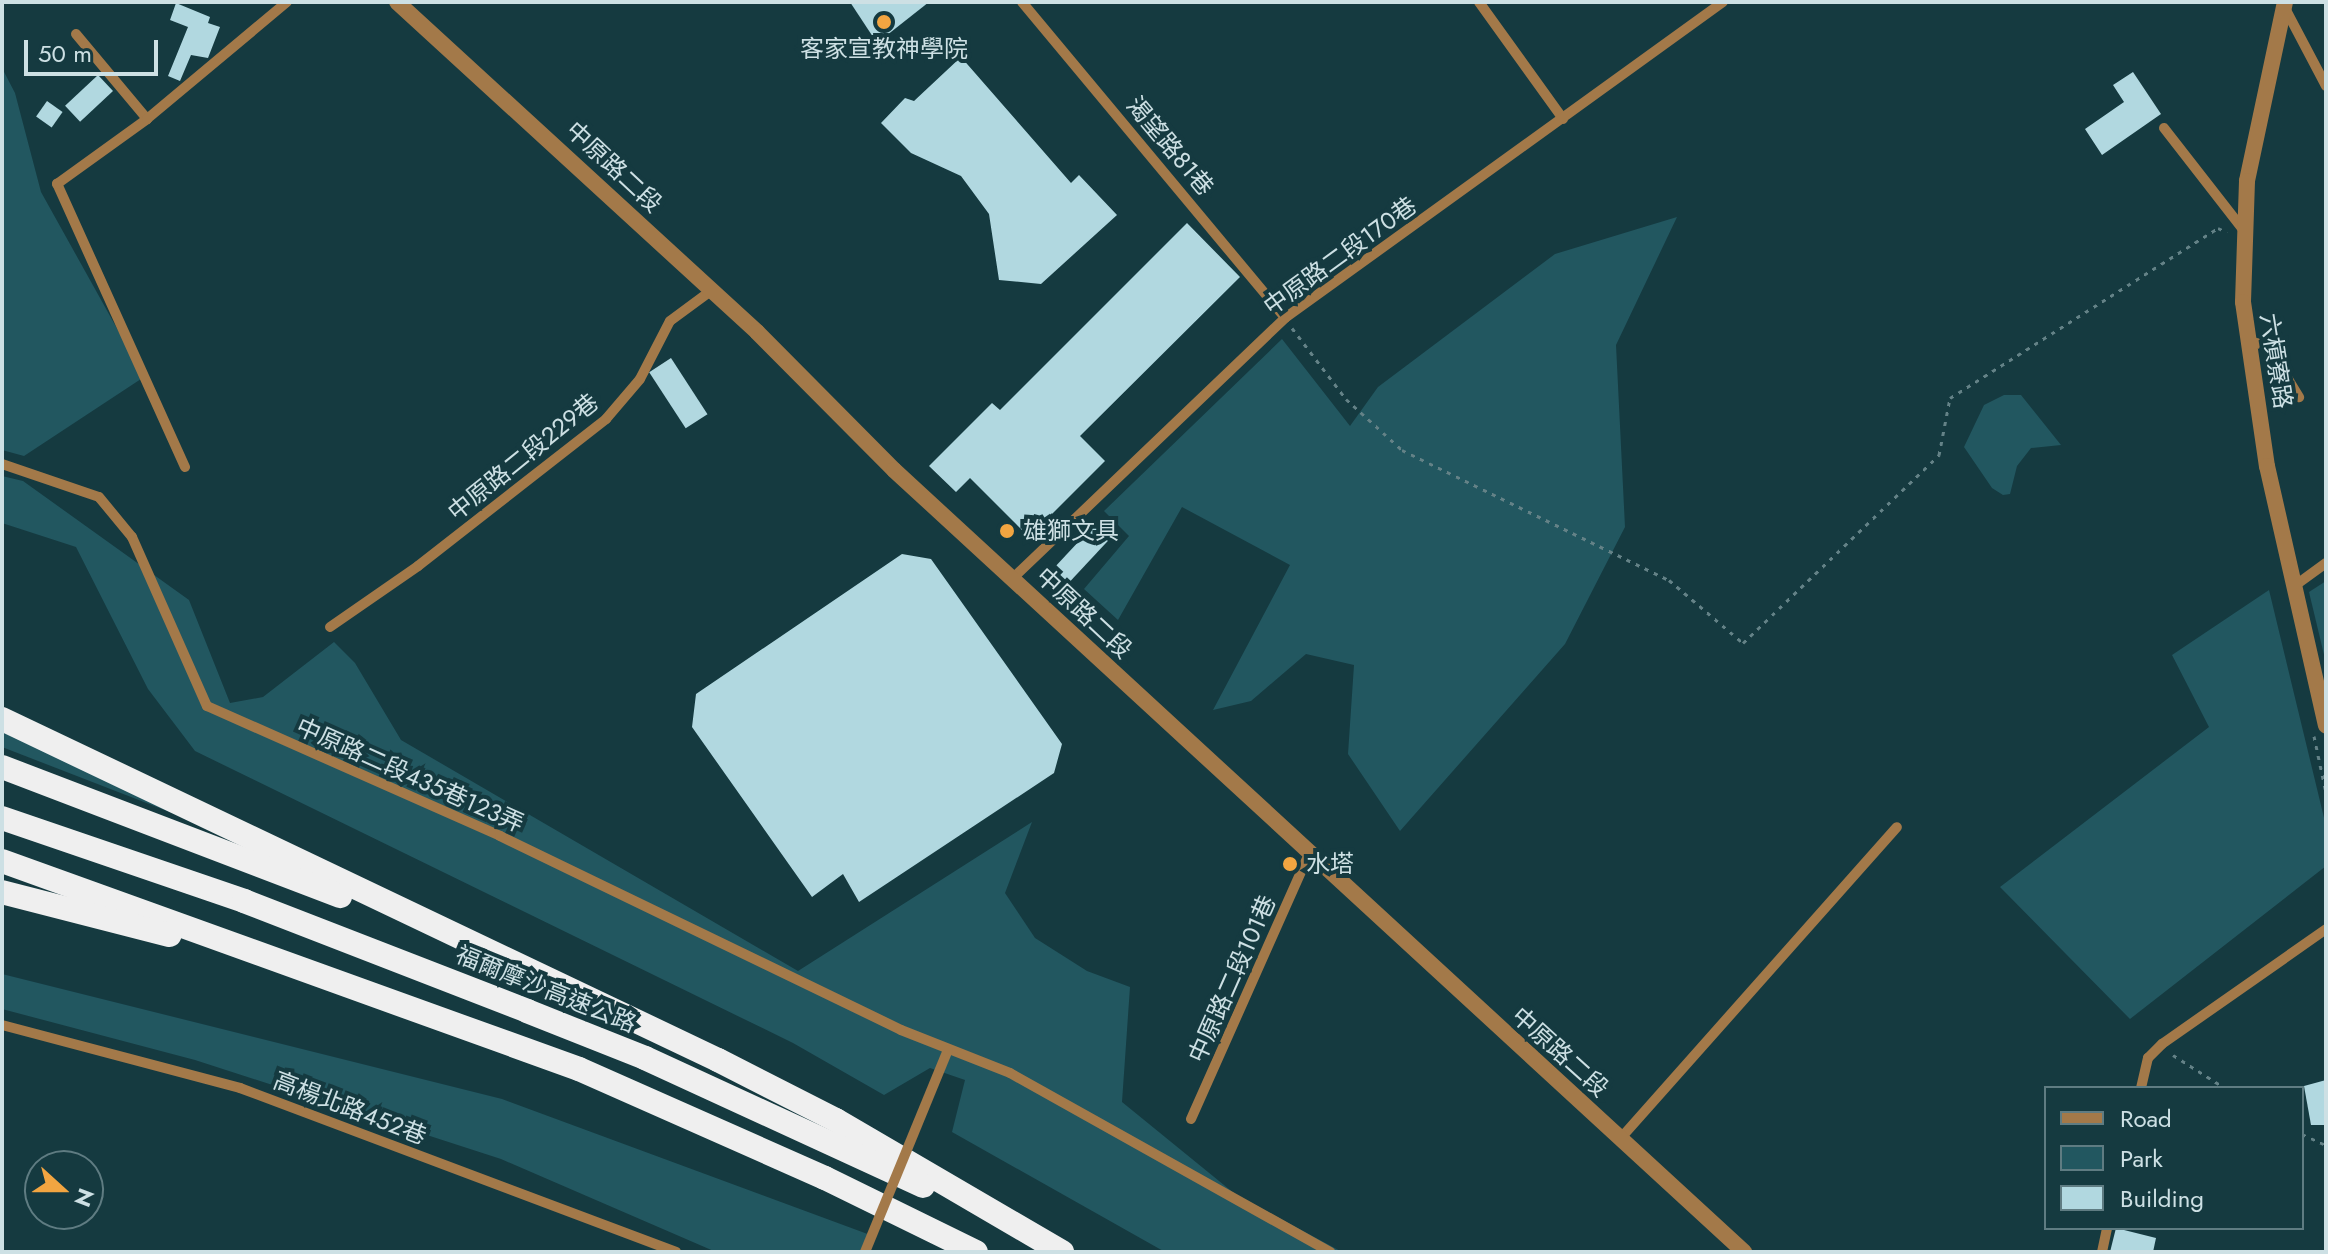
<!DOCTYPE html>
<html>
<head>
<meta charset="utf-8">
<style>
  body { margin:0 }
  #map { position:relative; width:2328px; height:1254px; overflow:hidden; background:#153a40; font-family:Jost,"Noto Sans TC",sans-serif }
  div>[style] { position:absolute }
  .green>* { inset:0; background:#225760 }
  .building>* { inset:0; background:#b1d8e0; transform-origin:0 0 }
  .path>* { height:3px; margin-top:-1.5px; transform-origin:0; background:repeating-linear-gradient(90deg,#648287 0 4px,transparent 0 10px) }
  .service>* { height:10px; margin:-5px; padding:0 5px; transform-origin:5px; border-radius:5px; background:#a37949 }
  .minor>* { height:16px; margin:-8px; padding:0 8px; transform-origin:8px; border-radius:8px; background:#a37949 }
  .tertiary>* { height:16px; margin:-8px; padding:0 8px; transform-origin:8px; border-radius:8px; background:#a37949 }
  .motorway>* { height:24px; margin:-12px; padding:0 12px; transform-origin:12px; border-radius:12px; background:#efefef }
  .service-bridge>* { height:10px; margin:-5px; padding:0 5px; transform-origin:5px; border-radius:5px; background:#a37949 }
  .dots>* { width:22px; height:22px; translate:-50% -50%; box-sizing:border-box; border:4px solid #153a40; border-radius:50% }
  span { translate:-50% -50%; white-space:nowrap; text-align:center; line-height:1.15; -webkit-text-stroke:8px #153a40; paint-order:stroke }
  .poi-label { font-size:24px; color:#cde0e4 }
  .left { translate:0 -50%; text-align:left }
  .street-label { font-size:24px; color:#cde0e4 }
  .frame { position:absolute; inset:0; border:4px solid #cde0e4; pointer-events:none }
  .legend { position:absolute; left:2044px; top:1086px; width:260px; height:144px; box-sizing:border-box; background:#153a40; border:2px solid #5f7c82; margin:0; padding:10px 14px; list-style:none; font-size:24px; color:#cde0e4 }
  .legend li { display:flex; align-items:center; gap:16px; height:40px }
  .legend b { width:40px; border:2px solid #5f7c82 }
  .north { position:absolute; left:24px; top:1150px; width:80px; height:80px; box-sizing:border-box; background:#153a40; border:2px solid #5f7c82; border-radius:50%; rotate:111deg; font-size:22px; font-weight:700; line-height:32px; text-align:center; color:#cde0e4 }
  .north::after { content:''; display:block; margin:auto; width:28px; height:36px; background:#f2a541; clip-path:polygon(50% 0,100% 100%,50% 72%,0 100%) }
  .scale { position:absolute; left:24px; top:40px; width:134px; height:36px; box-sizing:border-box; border:4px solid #cde0e4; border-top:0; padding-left:10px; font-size:24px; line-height:28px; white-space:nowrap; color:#cde0e4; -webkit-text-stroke:6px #153a40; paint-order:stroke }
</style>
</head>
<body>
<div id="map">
  <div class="green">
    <i style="clip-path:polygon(2px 68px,15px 93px,41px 192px,144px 377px,24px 456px,2px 450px)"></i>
    <i style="clip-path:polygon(1677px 217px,1616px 345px,1625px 527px,1565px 644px,1400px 831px,1348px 754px,1354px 665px,1306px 654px,1251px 701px,1213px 710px,1290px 565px,1182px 507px,1118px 620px,1084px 589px,1129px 536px,1104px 511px,1282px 339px,1350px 426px,1378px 387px,1555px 254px)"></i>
    <i style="clip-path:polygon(2004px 395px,2021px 395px,2061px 445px,2031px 448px,2017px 466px,2010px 494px,2003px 495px,1992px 488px,1964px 447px,1984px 405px)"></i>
    <i style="clip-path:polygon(2px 476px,23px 481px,189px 600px,230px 703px,263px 697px,334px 642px,355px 663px,401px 740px,798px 971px,1032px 822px,1005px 893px,1035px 938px,1087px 971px,1130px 987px,1122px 1102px,1235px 1194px,1342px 1252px,1165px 1252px,952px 1132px,965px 1080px,930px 1068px,884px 1095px,793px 1043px,195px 751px,148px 689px,76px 547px,2px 523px)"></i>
    <i style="clip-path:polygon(2326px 581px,2326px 663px,2309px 592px)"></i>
    <i style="clip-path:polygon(2269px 590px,2326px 826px,2326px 866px,2130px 1019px,2000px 887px,2209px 727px,2172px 655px)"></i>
    <i style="clip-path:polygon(2px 730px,193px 821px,2px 747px)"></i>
    <i style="clip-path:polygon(2px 974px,502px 1099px,873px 1236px,869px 1252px,716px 1252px,501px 1159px,195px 1060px,2px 1009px)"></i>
  </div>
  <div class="building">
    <i style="clip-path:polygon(850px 2px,929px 2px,877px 43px)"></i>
    <i style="clip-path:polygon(176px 3px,210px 17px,208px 23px,220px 27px,208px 58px,191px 55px,180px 81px,168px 76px,188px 27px,170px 20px)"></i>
    <i style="clip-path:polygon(961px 57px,1071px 183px,1079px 175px,1117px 215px,1041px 284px,999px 280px,989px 214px,961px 176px,911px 153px,881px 123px,905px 98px,914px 101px)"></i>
    <i style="clip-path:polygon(2133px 72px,2161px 114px,2102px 155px,2085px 129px,2124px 102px,2113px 85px)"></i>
    <i style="left:98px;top:75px;width:22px;height:45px;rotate:47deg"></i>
    <i style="left:47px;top:101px;width:19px;height:19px;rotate:35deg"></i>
    <i style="clip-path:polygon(1187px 223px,1240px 277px,1080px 436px,1105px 461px,1029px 537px,970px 478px,956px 492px,929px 466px,992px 403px,1000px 410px)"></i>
    <i style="left:671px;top:358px;width:67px;height:26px;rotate:57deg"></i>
    <i style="left:1095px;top:524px;width:21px;height:67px;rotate:43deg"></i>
    <i style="clip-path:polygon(902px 554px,931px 559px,1062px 744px,1054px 773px,859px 902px,843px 874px,812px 897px,692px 727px,696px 694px)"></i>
    <i style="clip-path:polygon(2326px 1080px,2326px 1125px,2311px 1125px,2304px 1086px)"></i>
    <i style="clip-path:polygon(2116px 1228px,2156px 1238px,2153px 1252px,2110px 1252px)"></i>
  </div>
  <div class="path">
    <i style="left:1292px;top:328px;width:89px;rotate:52.7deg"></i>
    <i style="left:1346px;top:399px;width:76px;rotate:42.3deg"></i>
    <i style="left:1402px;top:450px;width:297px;rotate:26deg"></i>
    <i style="left:1669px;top:580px;width:97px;rotate:40.4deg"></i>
    <i style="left:1743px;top:643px;width:272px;rotate:-43.8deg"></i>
    <i style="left:1939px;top:455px;width:58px;rotate:-79.1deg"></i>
    <i style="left:1950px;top:398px;width:317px;rotate:-32.4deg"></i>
    <i style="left:2218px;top:228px;width:10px;rotate:24deg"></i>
    <i style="left:2314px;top:736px;width:58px;rotate:78.1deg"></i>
    <i style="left:2173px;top:1055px;width:62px;rotate:32.4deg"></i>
    <i style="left:2302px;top:1134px;width:26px;rotate:25deg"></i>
  </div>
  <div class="service">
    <i style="left:1022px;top:2px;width:411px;rotate:50.2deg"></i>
    <i style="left:1479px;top:2px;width:144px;rotate:54.3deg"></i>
    <i style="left:2286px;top:10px;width:86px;rotate:62.2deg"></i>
    <i style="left:76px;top:34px;width:111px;rotate:50.1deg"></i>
    <i style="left:2164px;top:128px;width:132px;rotate:52.1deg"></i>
    <i style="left:2249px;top:341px;width:20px;rotate:15deg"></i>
    <i style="left:2268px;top:346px;width:60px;rotate:58.7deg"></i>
    <i style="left:2px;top:464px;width:102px;rotate:18.8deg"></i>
    <i style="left:99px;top:497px;width:52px;rotate:50.5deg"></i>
    <i style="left:132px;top:537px;width:185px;rotate:66.1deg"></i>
    <i style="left:207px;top:706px;width:321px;rotate:23.9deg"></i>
    <i style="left:500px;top:836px;width:445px;rotate:25.8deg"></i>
    <i style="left:901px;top:1030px;width:117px;rotate:21.5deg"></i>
    <i style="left:1010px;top:1073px;width:367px;rotate:29.2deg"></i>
    <i style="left:185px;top:467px;width:311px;rotate:-114.3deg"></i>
    <i style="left:57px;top:184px;width:111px;rotate:-35.8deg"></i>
    <i style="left:147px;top:119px;width:182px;rotate:-39.9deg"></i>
    <i style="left:1012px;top:579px;width:378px;rotate:-43.7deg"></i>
    <i style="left:1285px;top:318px;width:540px;rotate:-35.81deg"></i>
    <i style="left:2293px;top:587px;width:41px;rotate:-36deg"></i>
    <i style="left:330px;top:627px;width:107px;rotate:-34.7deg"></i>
    <i style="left:418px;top:566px;width:239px;rotate:-38deg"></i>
    <i style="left:606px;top:419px;width:52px;rotate:-49.6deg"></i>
    <i style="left:640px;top:379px;width:65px;rotate:-62.7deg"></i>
    <i style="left:670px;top:321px;width:52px;rotate:-36.4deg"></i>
    <i style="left:2px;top:1025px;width:246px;rotate:14.8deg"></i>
    <i style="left:240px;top:1088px;width:466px;rotate:20.6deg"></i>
    <i style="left:2141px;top:1088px;width:31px;rotate:-77deg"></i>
    <i style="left:2148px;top:1058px;width:20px;rotate:-45deg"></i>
    <i style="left:2162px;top:1044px;width:200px;rotate:-35deg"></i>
    <i style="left:1191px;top:1119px;width:290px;rotate:-66deg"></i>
    <i style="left:1620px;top:1139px;width:417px;rotate:-48.4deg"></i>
    <i style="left:2102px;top:1252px;width:25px;rotate:-78deg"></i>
  </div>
  <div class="minor">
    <i style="left:2285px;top:2px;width:183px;rotate:102deg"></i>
    <i style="left:2247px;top:181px;width:121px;rotate:91.9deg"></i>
    <i style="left:2243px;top:302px;width:166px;rotate:81.7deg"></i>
    <i style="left:2267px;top:466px;width:266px;rotate:77.2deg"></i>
  </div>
  <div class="tertiary">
    <i style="left:397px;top:2px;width:488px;rotate:42.5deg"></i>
    <i style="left:757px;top:332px;width:194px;rotate:45.2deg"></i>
    <i style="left:894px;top:470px;width:1155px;rotate:42.61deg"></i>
  </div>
  <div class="motorway">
    <i style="left:2px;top:719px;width:793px;rotate:25.47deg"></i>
    <i style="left:718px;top:1060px;width:132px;rotate:27deg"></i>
    <i style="left:836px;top:1120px;width:262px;rotate:30.3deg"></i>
    <i style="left:2px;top:767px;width:362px;rotate:20.9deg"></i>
    <i style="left:2px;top:818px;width:256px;rotate:18.9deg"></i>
    <i style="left:244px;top:901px;width:304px;rotate:21.2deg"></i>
    <i style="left:527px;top:1011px;width:127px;rotate:21.7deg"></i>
    <i style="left:645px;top:1058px;width:306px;rotate:24.7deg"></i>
    <i style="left:2px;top:861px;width:613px;rotate:19.82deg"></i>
    <i style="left:579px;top:1069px;width:269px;rotate:23.9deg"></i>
    <i style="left:825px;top:1178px;width:168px;rotate:26.1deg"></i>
    <i style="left:2px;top:892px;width:173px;rotate:14.4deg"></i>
  </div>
  <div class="service-bridge">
    <i style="left:865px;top:1252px;width:218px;rotate:-67.7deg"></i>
  </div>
  <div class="dots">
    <i style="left:884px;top:22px;background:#f2a541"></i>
    <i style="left:1007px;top:531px;background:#f2a541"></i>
    <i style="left:1290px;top:864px;background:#f2a541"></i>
  </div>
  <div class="poi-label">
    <span style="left:884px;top:49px">客家宣教神學院</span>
    <span class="left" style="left:1023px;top:531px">雄獅文具</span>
    <span class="left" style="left:1306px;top:864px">水塔</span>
  </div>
  <div class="street-label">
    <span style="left:1170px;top:146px;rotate:50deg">渴望路81巷</span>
    <span style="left:614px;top:167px;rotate:43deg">中原路二段</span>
    <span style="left:1340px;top:256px;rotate:-36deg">中原路二段170巷</span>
    <span style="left:2276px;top:361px;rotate:81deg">六槓寮路</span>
    <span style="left:523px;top:457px;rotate:-39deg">中原路二段229巷</span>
    <span style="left:1084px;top:613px;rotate:43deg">中原路二段</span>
    <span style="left:410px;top:775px;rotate:24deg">中原路二段435巷123弄</span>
    <span style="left:1232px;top:979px;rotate:-66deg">中原路二段101巷</span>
    <span style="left:546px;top:989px;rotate:22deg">福爾摩沙高速公路</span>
    <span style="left:1560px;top:1052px;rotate:42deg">中原路二段</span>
    <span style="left:350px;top:1108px;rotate:21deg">高楊北路452巷</span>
  </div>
  <div class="frame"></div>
  <ul class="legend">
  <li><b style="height:10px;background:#a37949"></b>Road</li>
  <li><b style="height:22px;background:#225760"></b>Park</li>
  <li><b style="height:22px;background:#b1d8e0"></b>Building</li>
  </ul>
  <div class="north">N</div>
  <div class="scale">50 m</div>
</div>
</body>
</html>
